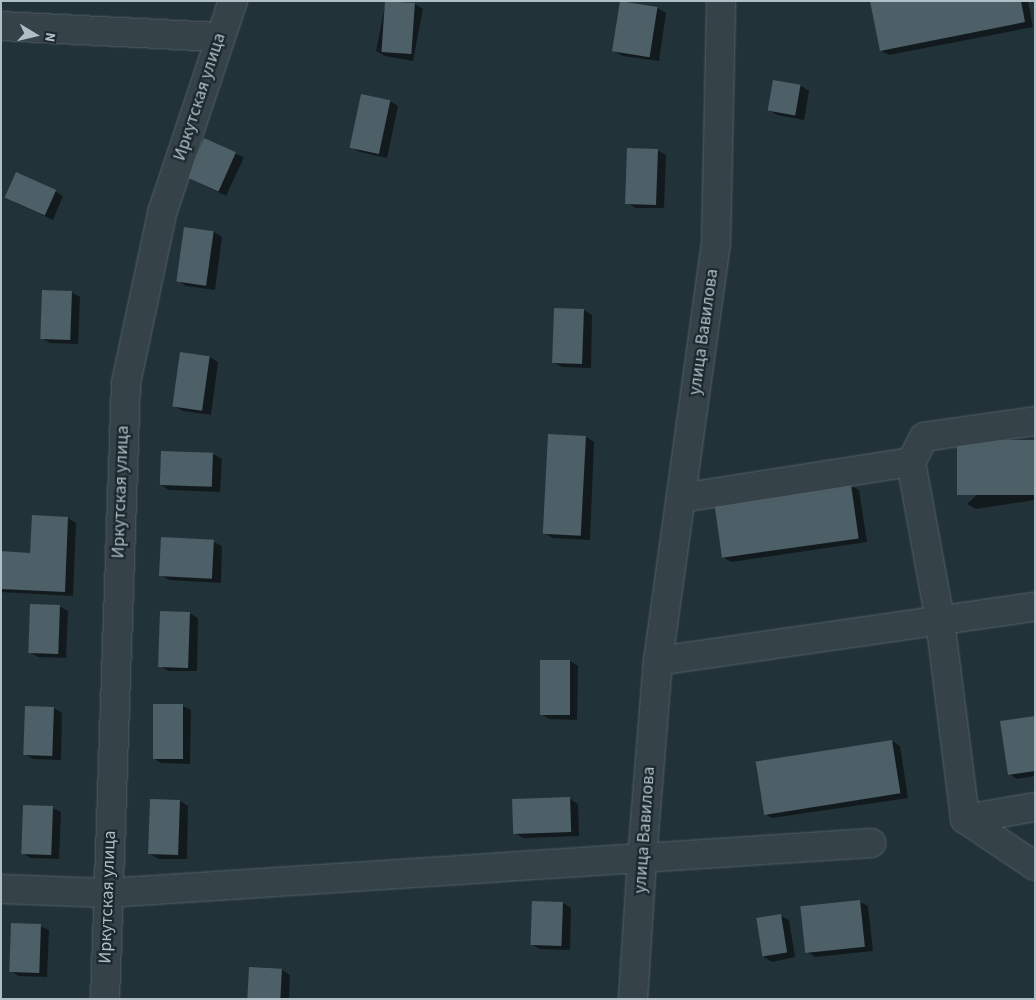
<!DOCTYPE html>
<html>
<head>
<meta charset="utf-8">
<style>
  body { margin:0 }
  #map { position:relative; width:1036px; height:1000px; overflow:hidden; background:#223239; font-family:"Source Sans 3",sans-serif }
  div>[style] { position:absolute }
  .shadow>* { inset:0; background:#0007; transform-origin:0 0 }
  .building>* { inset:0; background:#4d5f67; transform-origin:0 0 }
  .roads { filter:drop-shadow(0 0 1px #536167) drop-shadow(0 0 1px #536167) }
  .minor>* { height:28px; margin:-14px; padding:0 14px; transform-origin:14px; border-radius:14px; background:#354349 }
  span { translate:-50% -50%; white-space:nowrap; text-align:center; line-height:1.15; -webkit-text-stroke:4.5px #1b282e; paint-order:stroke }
  .street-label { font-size:18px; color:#b0bec5 }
  .frame { position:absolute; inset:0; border:2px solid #b0bec5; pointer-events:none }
  .north { position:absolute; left:10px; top:10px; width:50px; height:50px; -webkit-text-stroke:4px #1b282e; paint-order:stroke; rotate:99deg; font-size:14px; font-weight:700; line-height:20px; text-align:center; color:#b0bec5 }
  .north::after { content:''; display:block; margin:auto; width:18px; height:22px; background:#b0bec5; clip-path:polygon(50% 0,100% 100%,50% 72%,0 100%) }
</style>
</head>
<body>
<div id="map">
  <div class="shadow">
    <i style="clip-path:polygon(386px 1px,415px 4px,423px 9px,413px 61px,385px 56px,376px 51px)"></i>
    <i style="clip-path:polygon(871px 1px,1028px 1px,1033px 27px,889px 55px,881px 51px)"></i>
    <i style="clip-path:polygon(658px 8px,666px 13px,659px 61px,623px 56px,614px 51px)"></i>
    <i style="clip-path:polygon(774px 81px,801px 86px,809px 91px,804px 120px,777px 115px,769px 110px)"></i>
    <i style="clip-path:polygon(390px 101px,398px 106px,387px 158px,360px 152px,351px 147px)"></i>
    <i style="left:204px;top:139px;width:44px;height:42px;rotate:25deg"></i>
    <i style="clip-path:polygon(657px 150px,666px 155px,664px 208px,636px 208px,627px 203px)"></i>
    <i style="clip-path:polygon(55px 191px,63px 196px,53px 220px,14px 202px)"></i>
    <i style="clip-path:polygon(185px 228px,214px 232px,222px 237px,215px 290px,186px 286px,178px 281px)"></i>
    <i style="clip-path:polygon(71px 292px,80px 297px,78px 344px,50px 343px,42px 338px)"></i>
    <i style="clip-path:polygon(584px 310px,592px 315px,591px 368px,563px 367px,554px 363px)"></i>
    <i style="clip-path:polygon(210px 357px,218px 362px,211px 415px,183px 411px,174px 406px)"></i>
    <i style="clip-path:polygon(550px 436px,586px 437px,594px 442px,590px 540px,553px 538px,544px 533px)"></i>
    <i style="clip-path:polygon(1035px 441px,1035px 500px,976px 509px,967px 504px)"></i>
    <i style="clip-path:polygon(162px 452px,213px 454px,222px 459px,220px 492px,169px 490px,161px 485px)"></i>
    <i style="clip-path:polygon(851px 486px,859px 490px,867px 542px,731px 562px,723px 557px)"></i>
    <i style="clip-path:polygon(33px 516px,68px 518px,76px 523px,73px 596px,1px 592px,1px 552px,31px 554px)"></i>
    <i style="clip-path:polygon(163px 539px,214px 542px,222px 546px,221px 583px,169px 580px,161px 575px)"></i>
    <i style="clip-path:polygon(59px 606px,68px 611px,66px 658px,38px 657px,29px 652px)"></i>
    <i style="clip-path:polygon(189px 613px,198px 618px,197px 671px,168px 671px,160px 666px)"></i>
    <i style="clip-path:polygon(541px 661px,570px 661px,578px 666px,577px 720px,549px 719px,541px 714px)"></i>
    <i style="clip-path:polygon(183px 706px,191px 710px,190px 764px,161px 763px,153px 758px)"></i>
    <i style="clip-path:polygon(54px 708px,62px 713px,61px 760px,33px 759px,24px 754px)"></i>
    <i style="clip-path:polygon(1035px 717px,1035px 776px,1017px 779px,1009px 774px)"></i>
    <i style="clip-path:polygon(892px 741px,900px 746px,908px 798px,772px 818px,764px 813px)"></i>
    <i style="clip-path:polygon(570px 799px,578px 804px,579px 836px,523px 838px,515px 833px)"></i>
    <i style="clip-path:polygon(180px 801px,188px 806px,187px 859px,159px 859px,150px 854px)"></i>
    <i style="clip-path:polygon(52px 808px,61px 812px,59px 859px,31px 858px,22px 853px)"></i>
    <i style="clip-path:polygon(860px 902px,868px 906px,873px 951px,815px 957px,807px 952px)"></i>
    <i style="clip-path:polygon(563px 903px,571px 908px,570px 950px,540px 949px,532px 945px)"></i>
    <i style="clip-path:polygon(780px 916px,789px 920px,795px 957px,772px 962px,764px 957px)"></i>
    <i style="clip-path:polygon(40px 926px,49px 930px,47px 977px,19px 976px,10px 971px)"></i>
    <i style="clip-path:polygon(282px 970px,290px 975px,289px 999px,249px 999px)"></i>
  </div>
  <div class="building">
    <i style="left:385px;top:1px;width:30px;height:51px;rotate:4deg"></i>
    <i style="left:620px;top:1px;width:38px;height:51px;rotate:9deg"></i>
    <i style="clip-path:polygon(870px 1px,1021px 1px,1025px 22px,880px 51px)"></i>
    <i style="left:773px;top:80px;width:28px;height:31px;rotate:10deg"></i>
    <i style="left:361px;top:94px;width:30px;height:55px;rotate:12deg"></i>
    <i style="left:204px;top:138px;width:35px;height:43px;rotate:24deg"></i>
    <i style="left:627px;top:148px;width:31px;height:56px;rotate:2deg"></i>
    <i style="left:16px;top:172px;width:44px;height:28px;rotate:24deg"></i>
    <i style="left:184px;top:227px;width:30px;height:55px;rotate:8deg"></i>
    <i style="left:42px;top:290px;width:30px;height:49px;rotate:2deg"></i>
    <i style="left:554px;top:308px;width:30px;height:55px;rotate:2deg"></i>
    <i style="left:180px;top:352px;width:30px;height:55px;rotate:8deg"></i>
    <i style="left:548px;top:434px;width:38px;height:100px;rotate:3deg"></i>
    <i style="left:1035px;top:440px;width:55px;height:78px;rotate:90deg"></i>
    <i style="left:161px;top:451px;width:52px;height:34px;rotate:2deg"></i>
    <i style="left:851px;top:484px;width:55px;height:138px;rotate:82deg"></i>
    <i style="clip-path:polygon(32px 515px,68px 517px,65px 592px,1px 589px,1px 551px,30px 553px)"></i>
    <i style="left:161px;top:537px;width:53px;height:39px;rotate:3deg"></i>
    <i style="left:30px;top:604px;width:30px;height:49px;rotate:2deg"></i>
    <i style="left:160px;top:611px;width:30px;height:56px;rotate:2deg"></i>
    <i style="left:540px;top:660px;width:30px;height:55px"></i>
    <i style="left:153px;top:704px;width:30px;height:55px"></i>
    <i style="left:25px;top:706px;width:29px;height:49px;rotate:2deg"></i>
    <i style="clip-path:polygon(1035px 716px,1035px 771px,1008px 775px,1000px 721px)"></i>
    <i style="left:892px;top:740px;width:54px;height:138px;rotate:81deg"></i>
    <i style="left:570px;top:797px;width:35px;height:58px;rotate:88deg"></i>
    <i style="left:150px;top:799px;width:30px;height:55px;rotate:2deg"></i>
    <i style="left:23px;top:805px;width:30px;height:49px;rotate:2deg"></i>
    <i style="left:860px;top:900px;width:47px;height:60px;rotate:84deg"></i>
    <i style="left:532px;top:901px;width:31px;height:44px;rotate:2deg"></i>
    <i style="left:781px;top:914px;width:39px;height:25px;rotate:81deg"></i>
    <i style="left:11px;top:923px;width:30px;height:49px;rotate:2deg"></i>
    <i style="left:249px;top:967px;width:33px;height:32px;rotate:3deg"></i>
  </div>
  <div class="roads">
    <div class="minor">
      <i style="left:1px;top:26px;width:219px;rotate:2.9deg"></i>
      <i style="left:1035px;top:421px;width:112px;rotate:171.8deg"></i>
      <i style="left:924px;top:437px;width:28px;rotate:117deg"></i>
      <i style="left:911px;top:462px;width:161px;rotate:79.6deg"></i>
      <i style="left:940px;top:620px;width:201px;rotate:82.8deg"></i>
      <i style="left:965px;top:819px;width:84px;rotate:33.9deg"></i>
      <i style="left:681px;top:498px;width:233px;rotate:-8.9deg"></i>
      <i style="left:658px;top:661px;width:381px;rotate:-8.2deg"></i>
      <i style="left:965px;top:819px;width:71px;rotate:-9.7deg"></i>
      <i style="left:1px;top:889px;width:107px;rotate:2.1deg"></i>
      <i style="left:108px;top:893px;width:765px;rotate:-3.75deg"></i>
      <i style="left:105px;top:999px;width:616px;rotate:-88.05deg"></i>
      <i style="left:126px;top:383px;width:174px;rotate:-78deg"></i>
      <i style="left:162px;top:213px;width:224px;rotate:-71.5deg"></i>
      <i style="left:633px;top:999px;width:140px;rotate:-86.3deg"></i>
      <i style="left:642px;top:859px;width:199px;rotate:-85.4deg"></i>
      <i style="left:658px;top:661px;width:421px;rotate:-82.1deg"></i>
      <i style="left:716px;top:244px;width:243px;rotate:-88.8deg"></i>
    </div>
  </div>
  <div class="street-label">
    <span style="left:200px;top:97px;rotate:-72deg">Иркутская улица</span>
    <span style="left:704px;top:332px;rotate:-82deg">улица Вавилова</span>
    <span style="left:121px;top:492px;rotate:-88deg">Иркутская улица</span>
    <span style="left:645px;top:830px;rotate:-86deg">улица Вавилова</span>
    <span style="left:108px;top:897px;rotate:-88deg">Иркутская улица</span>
  </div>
  <div class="frame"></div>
  <div class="north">N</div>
</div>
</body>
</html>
